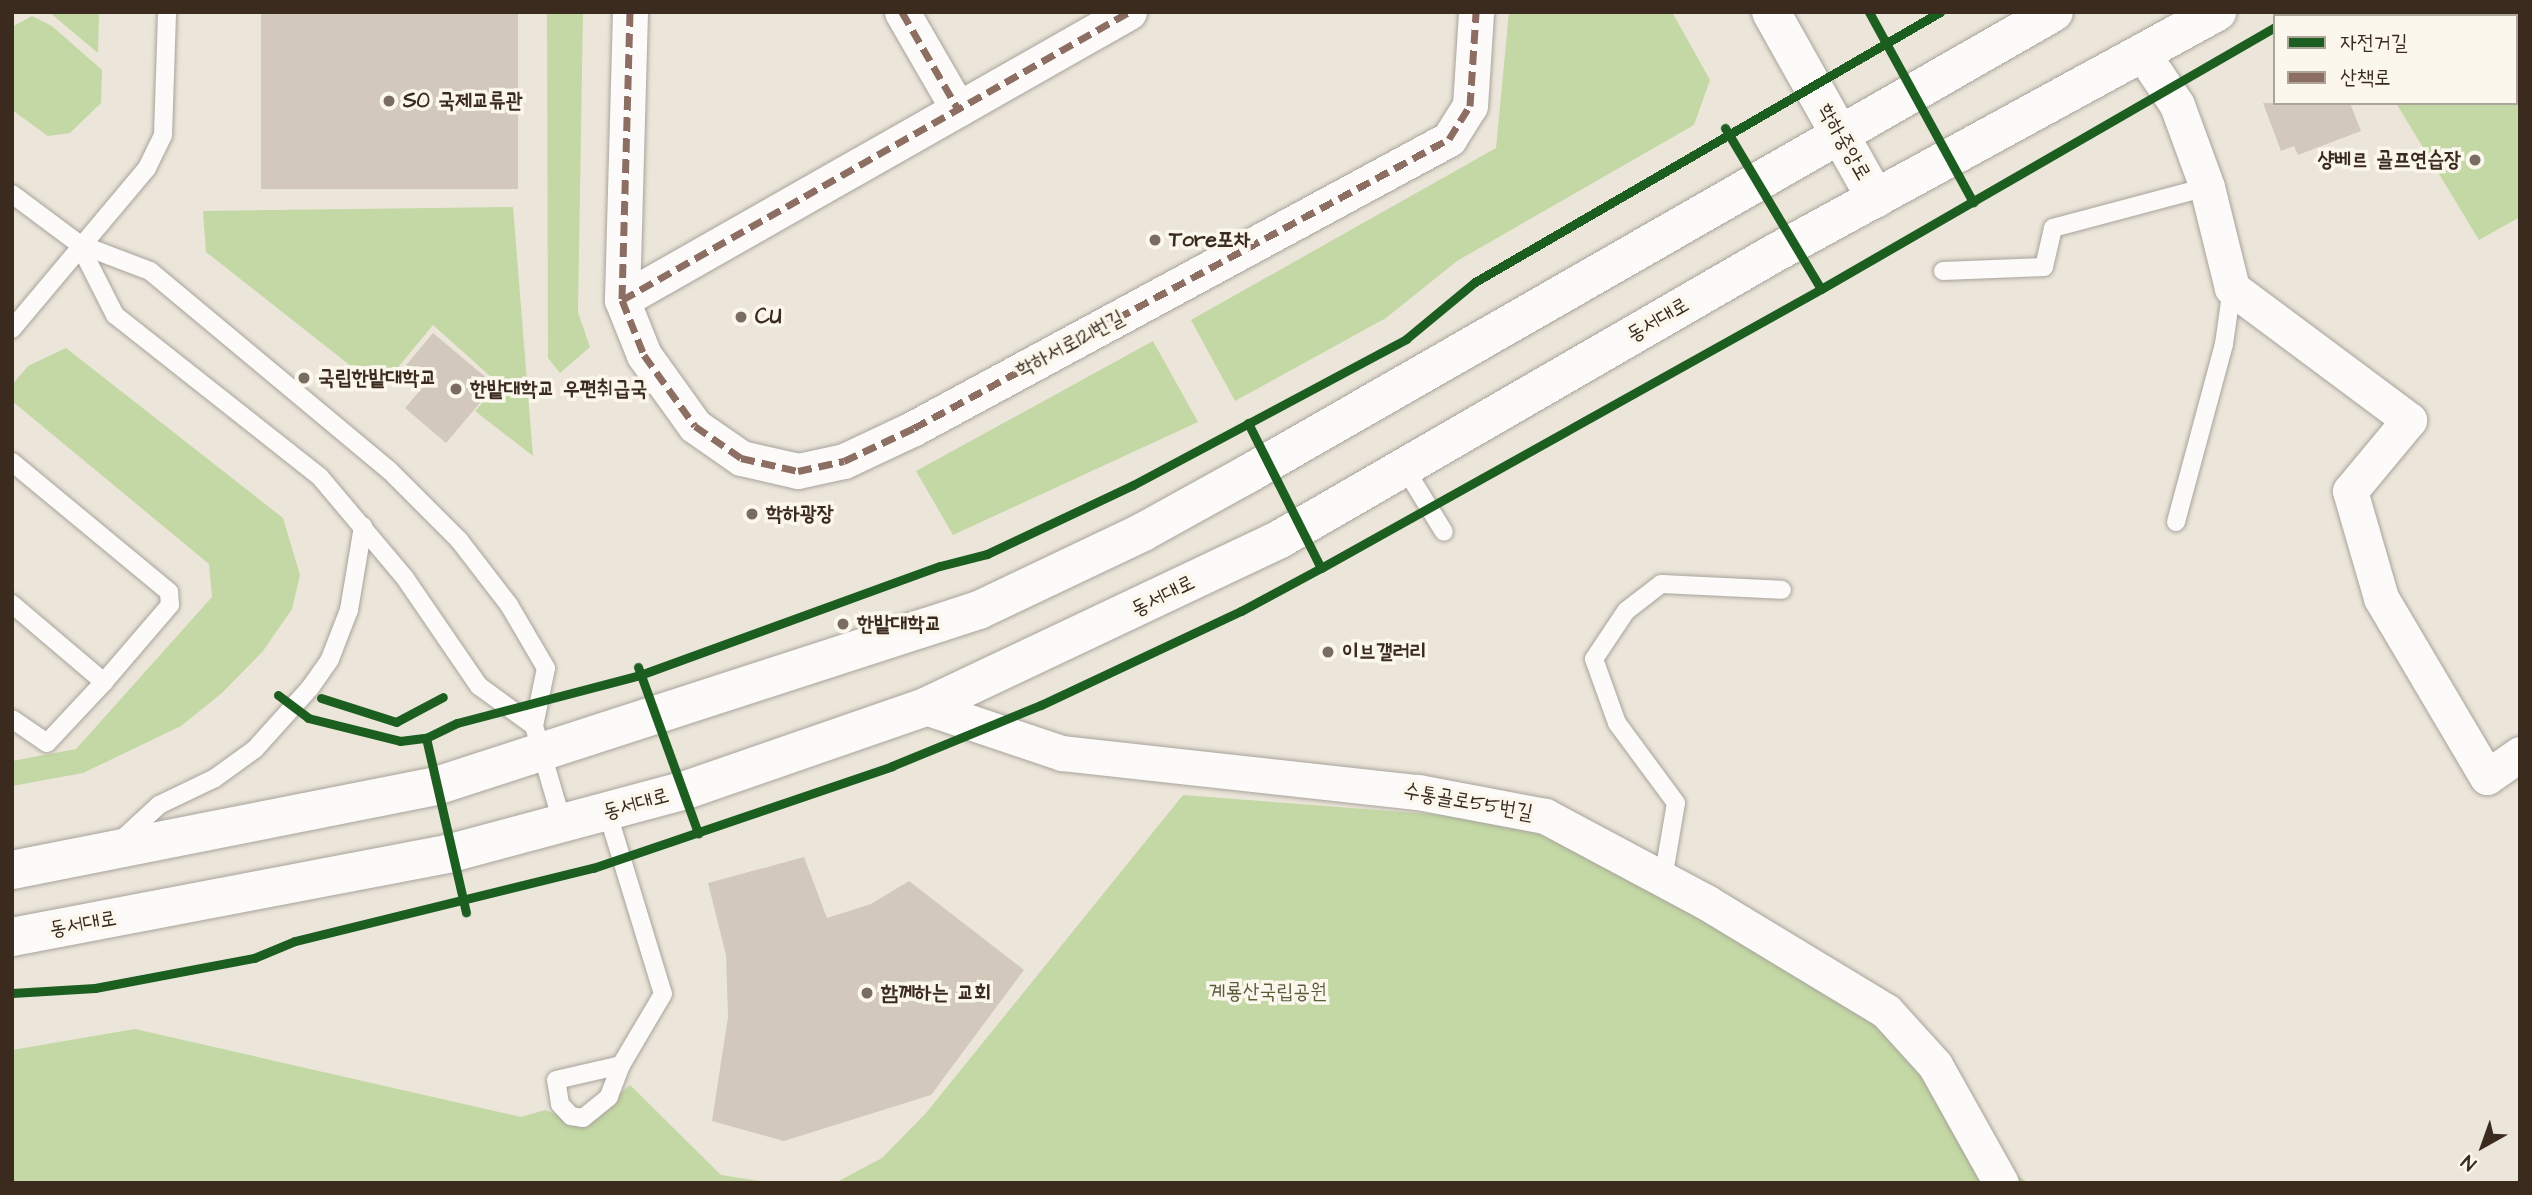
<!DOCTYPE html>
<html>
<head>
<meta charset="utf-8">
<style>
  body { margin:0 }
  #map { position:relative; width:2532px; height:1195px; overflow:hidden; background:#ece6da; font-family:"Architects Daughter","Poor Story",sans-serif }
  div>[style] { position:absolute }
  .green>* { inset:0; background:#c3d8a4 }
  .building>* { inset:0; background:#d3c8bc; transform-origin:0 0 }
  .roads { filter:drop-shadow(0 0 2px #a8a39b) drop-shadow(0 0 2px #a8a39b) }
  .service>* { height:18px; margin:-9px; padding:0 9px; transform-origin:9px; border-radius:9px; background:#fcfbf9 }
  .minor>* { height:35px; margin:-17.5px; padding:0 17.5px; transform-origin:17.5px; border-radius:17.5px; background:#fcfbf9 }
  .tertiary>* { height:38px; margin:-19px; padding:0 19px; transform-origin:19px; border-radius:19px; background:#fcfbf9 }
  .quiet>* { height:7px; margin-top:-3.5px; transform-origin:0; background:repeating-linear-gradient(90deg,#8d6e63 0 14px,transparent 0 21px) }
  .cycleway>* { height:9px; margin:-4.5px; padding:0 4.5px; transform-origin:4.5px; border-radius:4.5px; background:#1b5e20 }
  .dots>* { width:19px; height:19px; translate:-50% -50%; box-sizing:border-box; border:4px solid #fbf7ec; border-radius:50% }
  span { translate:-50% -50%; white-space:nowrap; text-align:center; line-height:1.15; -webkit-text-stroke:7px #fbf7ec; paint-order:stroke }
  .poi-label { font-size:21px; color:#3b2a1e; font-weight:700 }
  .left { translate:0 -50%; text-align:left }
  .right { translate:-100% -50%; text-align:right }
  .street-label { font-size:21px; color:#3b2a1e }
  .park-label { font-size:21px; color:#5a5b39 }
  .frame { position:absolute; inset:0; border:14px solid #3b2a1e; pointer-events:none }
  .legend { position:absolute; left:2273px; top:14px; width:245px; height:91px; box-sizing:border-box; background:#fbf7ec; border:2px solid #aea59a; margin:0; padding:9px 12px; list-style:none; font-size:21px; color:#3b2a1e }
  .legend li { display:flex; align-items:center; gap:14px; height:35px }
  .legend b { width:35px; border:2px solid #aea59a }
  .north { position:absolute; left:2448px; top:1111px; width:70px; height:70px; -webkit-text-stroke:5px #fbf7ec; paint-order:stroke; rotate:220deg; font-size:19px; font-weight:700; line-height:28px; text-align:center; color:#3b2a1e }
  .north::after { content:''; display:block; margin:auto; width:24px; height:32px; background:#3b2a1e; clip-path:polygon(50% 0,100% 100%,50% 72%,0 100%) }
</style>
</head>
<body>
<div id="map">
  <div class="green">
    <i style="clip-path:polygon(49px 12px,99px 12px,98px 53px)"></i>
    <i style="clip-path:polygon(547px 12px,583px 12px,578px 312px,590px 347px,560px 373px,548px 358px)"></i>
    <i style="clip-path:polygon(1509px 12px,1672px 12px,1710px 80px,1694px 125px,1457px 261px,1386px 318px,1235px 401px,1191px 320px,1496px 148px)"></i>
    <i style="clip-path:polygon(2496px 12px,2520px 12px,2520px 217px,2479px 240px,2396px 103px,2516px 103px,2516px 16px,2491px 16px)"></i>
    <i style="clip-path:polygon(32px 16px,52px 26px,102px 70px,101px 103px,70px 133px,48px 136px,12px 110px,12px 27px)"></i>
    <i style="clip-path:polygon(513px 207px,533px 456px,475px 411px,499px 384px,433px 325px,380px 389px,206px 252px,203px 211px)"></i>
    <i style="clip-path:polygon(1153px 341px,1198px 422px,953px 535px,916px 471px)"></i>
    <i style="clip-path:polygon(66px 348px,283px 518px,300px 575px,292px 609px,263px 651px,222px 693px,181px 726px,83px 773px,12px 786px,12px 761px,76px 749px,212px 597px,209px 564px,12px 401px,12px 385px,28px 366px)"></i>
    <i style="clip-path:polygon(1183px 795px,1455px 816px,1542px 831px,1608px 862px,1878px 1019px,1930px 1076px,1966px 1144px,2029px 1183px,835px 1183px,882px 1158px,926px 1113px)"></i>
    <i style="clip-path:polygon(135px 1029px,521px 1117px,545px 1110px,582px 1125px,630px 1085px,721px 1175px,773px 1183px,12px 1183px,12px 1050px)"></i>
  </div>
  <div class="building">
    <i style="left:261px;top:12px;width:257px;height:177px"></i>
    <i style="clip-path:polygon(2263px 103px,2350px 103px,2361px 131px,2298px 155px,2294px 146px,2281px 151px)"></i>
    <i style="clip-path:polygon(433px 333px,495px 385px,446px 443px,405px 408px,423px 387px,402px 370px)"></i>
    <i style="clip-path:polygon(804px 857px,827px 918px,871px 904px,909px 881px,1024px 970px,931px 1095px,784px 1141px,712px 1121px,728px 1017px,726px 955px,708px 883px)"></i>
  </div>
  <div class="roads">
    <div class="service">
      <i style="left:12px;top:194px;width:84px;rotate:36.7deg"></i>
      <i style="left:79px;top:244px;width:76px;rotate:20.8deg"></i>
      <i style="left:150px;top:271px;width:312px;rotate:39.8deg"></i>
      <i style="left:390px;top:471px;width:98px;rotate:45deg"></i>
      <i style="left:459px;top:540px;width:82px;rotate:52.4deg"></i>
      <i style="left:509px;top:605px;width:73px;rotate:59.6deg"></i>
      <i style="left:546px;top:668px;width:59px;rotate:101.7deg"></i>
      <i style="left:534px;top:726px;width:103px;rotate:73.7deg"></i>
      <i style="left:79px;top:244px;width:80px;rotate:63.1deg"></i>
      <i style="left:115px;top:315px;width:261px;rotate:38.3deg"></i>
      <i style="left:320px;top:477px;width:132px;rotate:49.9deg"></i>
      <i style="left:405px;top:578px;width:131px;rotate:55.6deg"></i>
      <i style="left:479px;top:686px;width:68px;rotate:36deg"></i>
      <i style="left:1943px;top:271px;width:101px;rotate:-2.3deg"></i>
      <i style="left:2044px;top:267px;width:40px;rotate:-77deg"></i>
      <i style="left:2053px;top:228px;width:159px;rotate:-14.9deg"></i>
      <i style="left:12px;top:329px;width:210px;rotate:-50deg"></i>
      <i style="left:147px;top:168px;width:37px;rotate:-64deg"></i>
      <i style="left:163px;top:135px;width:123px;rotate:-88.1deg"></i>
      <i style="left:12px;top:462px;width:204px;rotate:39.6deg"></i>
      <i style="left:169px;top:592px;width:13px;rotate:86deg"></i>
      <i style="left:170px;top:605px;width:101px;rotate:130.6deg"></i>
      <i style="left:1404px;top:467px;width:76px;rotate:58.4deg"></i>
      <i style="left:2176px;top:522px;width:184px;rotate:-74.9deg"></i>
      <i style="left:2224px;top:344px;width:57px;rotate:-81.9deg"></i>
      <i style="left:12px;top:604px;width:121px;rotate:40.3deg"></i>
      <i style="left:104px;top:682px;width:83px;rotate:133.1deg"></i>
      <i style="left:47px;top:743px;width:42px;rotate:-145.6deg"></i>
      <i style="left:607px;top:811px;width:191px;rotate:73deg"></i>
      <i style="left:663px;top:994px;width:82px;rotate:120.6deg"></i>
      <i style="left:621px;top:1065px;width:34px;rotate:111deg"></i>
      <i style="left:609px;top:1097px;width:33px;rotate:141deg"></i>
      <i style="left:583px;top:1118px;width:12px;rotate:-171deg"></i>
      <i style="left:571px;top:1116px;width:16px;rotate:-133deg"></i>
      <i style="left:560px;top:1104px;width:24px;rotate:-99deg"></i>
      <i style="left:556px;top:1080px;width:67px;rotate:-13deg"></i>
      <i style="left:120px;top:841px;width:53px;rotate:-42.7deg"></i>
      <i style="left:159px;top:805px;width:62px;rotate:-25.7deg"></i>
      <i style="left:215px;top:778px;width:49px;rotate:-35.9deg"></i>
      <i style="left:255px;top:749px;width:82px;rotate:-48deg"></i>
      <i style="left:310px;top:688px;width:35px;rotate:-55deg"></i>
      <i style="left:330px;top:659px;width:53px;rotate:-68.8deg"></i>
      <i style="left:349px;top:610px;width:85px;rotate:-80.5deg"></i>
      <i style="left:1663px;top:879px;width:77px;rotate:-80.3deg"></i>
      <i style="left:1676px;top:803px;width:99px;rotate:-126.4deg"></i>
      <i style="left:1617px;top:723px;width:68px;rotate:-109.8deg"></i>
      <i style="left:1594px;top:659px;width:58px;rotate:-56.3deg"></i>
      <i style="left:1626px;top:611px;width:44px;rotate:-37.6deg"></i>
      <i style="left:1661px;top:584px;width:121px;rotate:2.8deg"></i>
    </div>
    <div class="minor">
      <i style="left:630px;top:12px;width:288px;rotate:91.6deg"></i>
      <i style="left:622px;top:300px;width:59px;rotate:68.2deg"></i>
      <i style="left:644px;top:355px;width:87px;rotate:54.3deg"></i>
      <i style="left:695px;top:426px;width:56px;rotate:34.8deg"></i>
      <i style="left:741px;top:458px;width:58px;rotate:12.8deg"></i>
      <i style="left:798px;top:471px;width:47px;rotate:-12.3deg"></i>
      <i style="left:844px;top:461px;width:77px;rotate:-25.2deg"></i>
      <i style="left:914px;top:428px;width:608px;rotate:-28.38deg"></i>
      <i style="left:1449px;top:139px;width:39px;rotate:-58deg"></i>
      <i style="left:1470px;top:106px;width:94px;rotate:-86.3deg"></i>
      <i style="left:902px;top:12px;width:112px;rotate:60deg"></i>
      <i style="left:2143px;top:54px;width:61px;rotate:56.3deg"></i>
      <i style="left:2177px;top:105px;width:87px;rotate:69.9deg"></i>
      <i style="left:2207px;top:187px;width:104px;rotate:76.1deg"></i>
      <i style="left:2232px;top:288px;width:221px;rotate:36.7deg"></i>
      <i style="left:2409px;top:420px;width:92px;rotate:129.7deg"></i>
      <i style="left:2350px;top:491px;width:111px;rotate:73.8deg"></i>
      <i style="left:2381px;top:598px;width:208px;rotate:59.4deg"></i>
      <i style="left:2487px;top:777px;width:40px;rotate:-34.9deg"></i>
      <i style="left:622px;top:300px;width:583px;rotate:-29.6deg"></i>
      <i style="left:925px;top:707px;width:145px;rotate:18.6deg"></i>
      <i style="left:1062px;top:753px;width:358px;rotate:6.3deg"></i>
      <i style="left:1418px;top:792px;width:129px;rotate:10.7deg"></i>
      <i style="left:1545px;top:816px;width:183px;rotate:28.1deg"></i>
      <i style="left:1706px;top:902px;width:210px;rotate:31.2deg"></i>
      <i style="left:1886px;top:1011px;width:73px;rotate:47.8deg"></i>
      <i style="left:1935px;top:1065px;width:135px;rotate:60.8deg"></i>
    </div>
    <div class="tertiary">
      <i style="left:1771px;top:12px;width:214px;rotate:60.7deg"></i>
      <i style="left:12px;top:870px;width:432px;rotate:-11.2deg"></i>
      <i style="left:436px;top:786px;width:571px;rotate:-17.96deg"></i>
      <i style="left:979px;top:610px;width:182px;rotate:-25.4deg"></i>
      <i style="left:1143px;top:532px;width:118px;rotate:-29deg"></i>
      <i style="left:1246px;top:475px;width:931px;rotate:-29.81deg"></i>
      <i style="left:12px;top:937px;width:447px;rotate:-10.8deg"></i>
      <i style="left:451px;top:853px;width:240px;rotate:-15deg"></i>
      <i style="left:683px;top:791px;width:256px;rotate:-19.1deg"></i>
      <i style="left:925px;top:707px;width:393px;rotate:-25.3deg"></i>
      <i style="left:1280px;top:539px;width:569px;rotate:-30.03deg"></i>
      <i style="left:1773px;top:254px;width:506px;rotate:-28.59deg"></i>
    </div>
  </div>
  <div class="quiet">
    <i style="left:630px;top:12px;width:288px;rotate:91.6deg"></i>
    <i style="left:622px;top:300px;width:59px;rotate:68.2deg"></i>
    <i style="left:644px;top:355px;width:87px;rotate:54.3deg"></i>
    <i style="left:695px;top:426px;width:56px;rotate:34.8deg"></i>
    <i style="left:741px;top:458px;width:58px;rotate:12.8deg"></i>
    <i style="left:798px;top:471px;width:47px;rotate:-12.3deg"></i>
    <i style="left:844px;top:461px;width:77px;rotate:-25.2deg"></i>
    <i style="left:914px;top:428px;width:608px;rotate:-28.38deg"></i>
    <i style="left:1449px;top:139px;width:39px;rotate:-58deg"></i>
    <i style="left:1470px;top:106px;width:94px;rotate:-86.3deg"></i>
    <i style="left:902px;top:12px;width:112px;rotate:60deg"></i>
    <i style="left:622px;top:300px;width:583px;rotate:-29.6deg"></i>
  </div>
  <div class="cycleway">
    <i style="left:1869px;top:12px;width:217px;rotate:61.3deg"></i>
    <i style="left:1725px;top:128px;width:187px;rotate:59.2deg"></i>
    <i style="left:1248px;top:423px;width:162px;rotate:63.3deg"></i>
    <i style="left:638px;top:667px;width:177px;rotate:70.1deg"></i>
    <i style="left:278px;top:695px;width:38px;rotate:37deg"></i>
    <i style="left:308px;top:718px;width:95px;rotate:14deg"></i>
    <i style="left:400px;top:741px;width:26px;rotate:-7deg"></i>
    <i style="left:426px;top:738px;width:34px;rotate:-26deg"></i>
    <i style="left:457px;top:723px;width:189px;rotate:-14.7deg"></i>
    <i style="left:640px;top:675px;width:319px;rotate:-20deg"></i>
    <i style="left:940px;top:566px;width:49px;rotate:-14.3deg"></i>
    <i style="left:987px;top:554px;width:161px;rotate:-25.3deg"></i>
    <i style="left:1133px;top:485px;width:310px;rotate:-28.1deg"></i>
    <i style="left:1406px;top:339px;width:89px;rotate:-39.6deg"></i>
    <i style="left:1475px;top:282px;width:538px;rotate:-30.14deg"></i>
    <i style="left:321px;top:698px;width:79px;rotate:17.7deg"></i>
    <i style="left:396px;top:722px;width:53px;rotate:-28deg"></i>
    <i style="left:426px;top:738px;width:179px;rotate:77.1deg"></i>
    <i style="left:12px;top:993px;width:83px;rotate:-3.4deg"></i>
    <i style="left:95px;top:988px;width:162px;rotate:-10.7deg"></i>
    <i style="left:254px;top:958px;width:44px;rotate:-22.5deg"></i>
    <i style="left:295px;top:941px;width:307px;rotate:-13.8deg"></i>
    <i style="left:593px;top:868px;width:316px;rotate:-18.8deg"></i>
    <i style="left:892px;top:766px;width:161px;rotate:-22.3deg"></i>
    <i style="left:1041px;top:705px;width:221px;rotate:-25.2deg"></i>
    <i style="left:1241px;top:611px;width:91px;rotate:-28.3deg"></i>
    <i style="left:1321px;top:568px;width:573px;rotate:-29.16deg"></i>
    <i style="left:1821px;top:289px;width:524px;rotate:-29.99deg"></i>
  </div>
  <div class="dots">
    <i style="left:389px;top:101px;background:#796c60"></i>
    <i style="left:2475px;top:160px;background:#796c60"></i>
    <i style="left:1155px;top:240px;background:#796c60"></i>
    <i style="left:741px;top:317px;background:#796c60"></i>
    <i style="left:304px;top:378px;background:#796c60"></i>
    <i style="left:456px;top:389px;background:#796c60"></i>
    <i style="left:752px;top:514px;background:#796c60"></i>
    <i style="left:843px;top:624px;background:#796c60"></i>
    <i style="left:1328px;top:652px;background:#796c60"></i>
    <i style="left:867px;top:993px;background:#796c60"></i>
  </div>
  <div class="poi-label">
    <span class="left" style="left:403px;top:101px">S0 국제교류관</span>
    <span class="right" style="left:2461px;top:160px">샹베르 골프연습장</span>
    <span class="left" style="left:1169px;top:240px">Tore포차</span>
    <span class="left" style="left:755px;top:317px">CU</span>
    <span class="left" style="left:318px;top:378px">국립한밭대학교</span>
    <span class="left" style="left:470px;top:389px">한밭대학교 우편취급국</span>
    <span class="left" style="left:766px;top:514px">학하광장</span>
    <span class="left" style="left:857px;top:624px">한밭대학교</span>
    <span class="left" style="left:1342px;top:652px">이브갤러리</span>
    <span class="left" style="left:881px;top:993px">함께하는 교회</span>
  </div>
  <div class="street-label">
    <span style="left:1844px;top:142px;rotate:60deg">학하중앙로</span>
    <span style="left:1658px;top:320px;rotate:-30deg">동서대로</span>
    <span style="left:1070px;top:344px;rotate:-28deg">학하서로121번길</span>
    <span style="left:1163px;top:596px;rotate:-26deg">동서대로</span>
    <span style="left:1468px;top:802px;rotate:10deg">수통골로55번길</span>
    <span style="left:636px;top:804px;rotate:-15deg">동서대로</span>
    <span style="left:83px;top:924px;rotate:-10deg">동서대로</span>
  </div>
  <div class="park-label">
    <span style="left:1268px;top:992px">계룡산국립공원</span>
  </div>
  <div class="frame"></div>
  <ul class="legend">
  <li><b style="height:9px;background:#1b5e20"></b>자전거길</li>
  <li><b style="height:9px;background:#8d6e63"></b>산책로</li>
  </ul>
  <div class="north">N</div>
</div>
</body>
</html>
